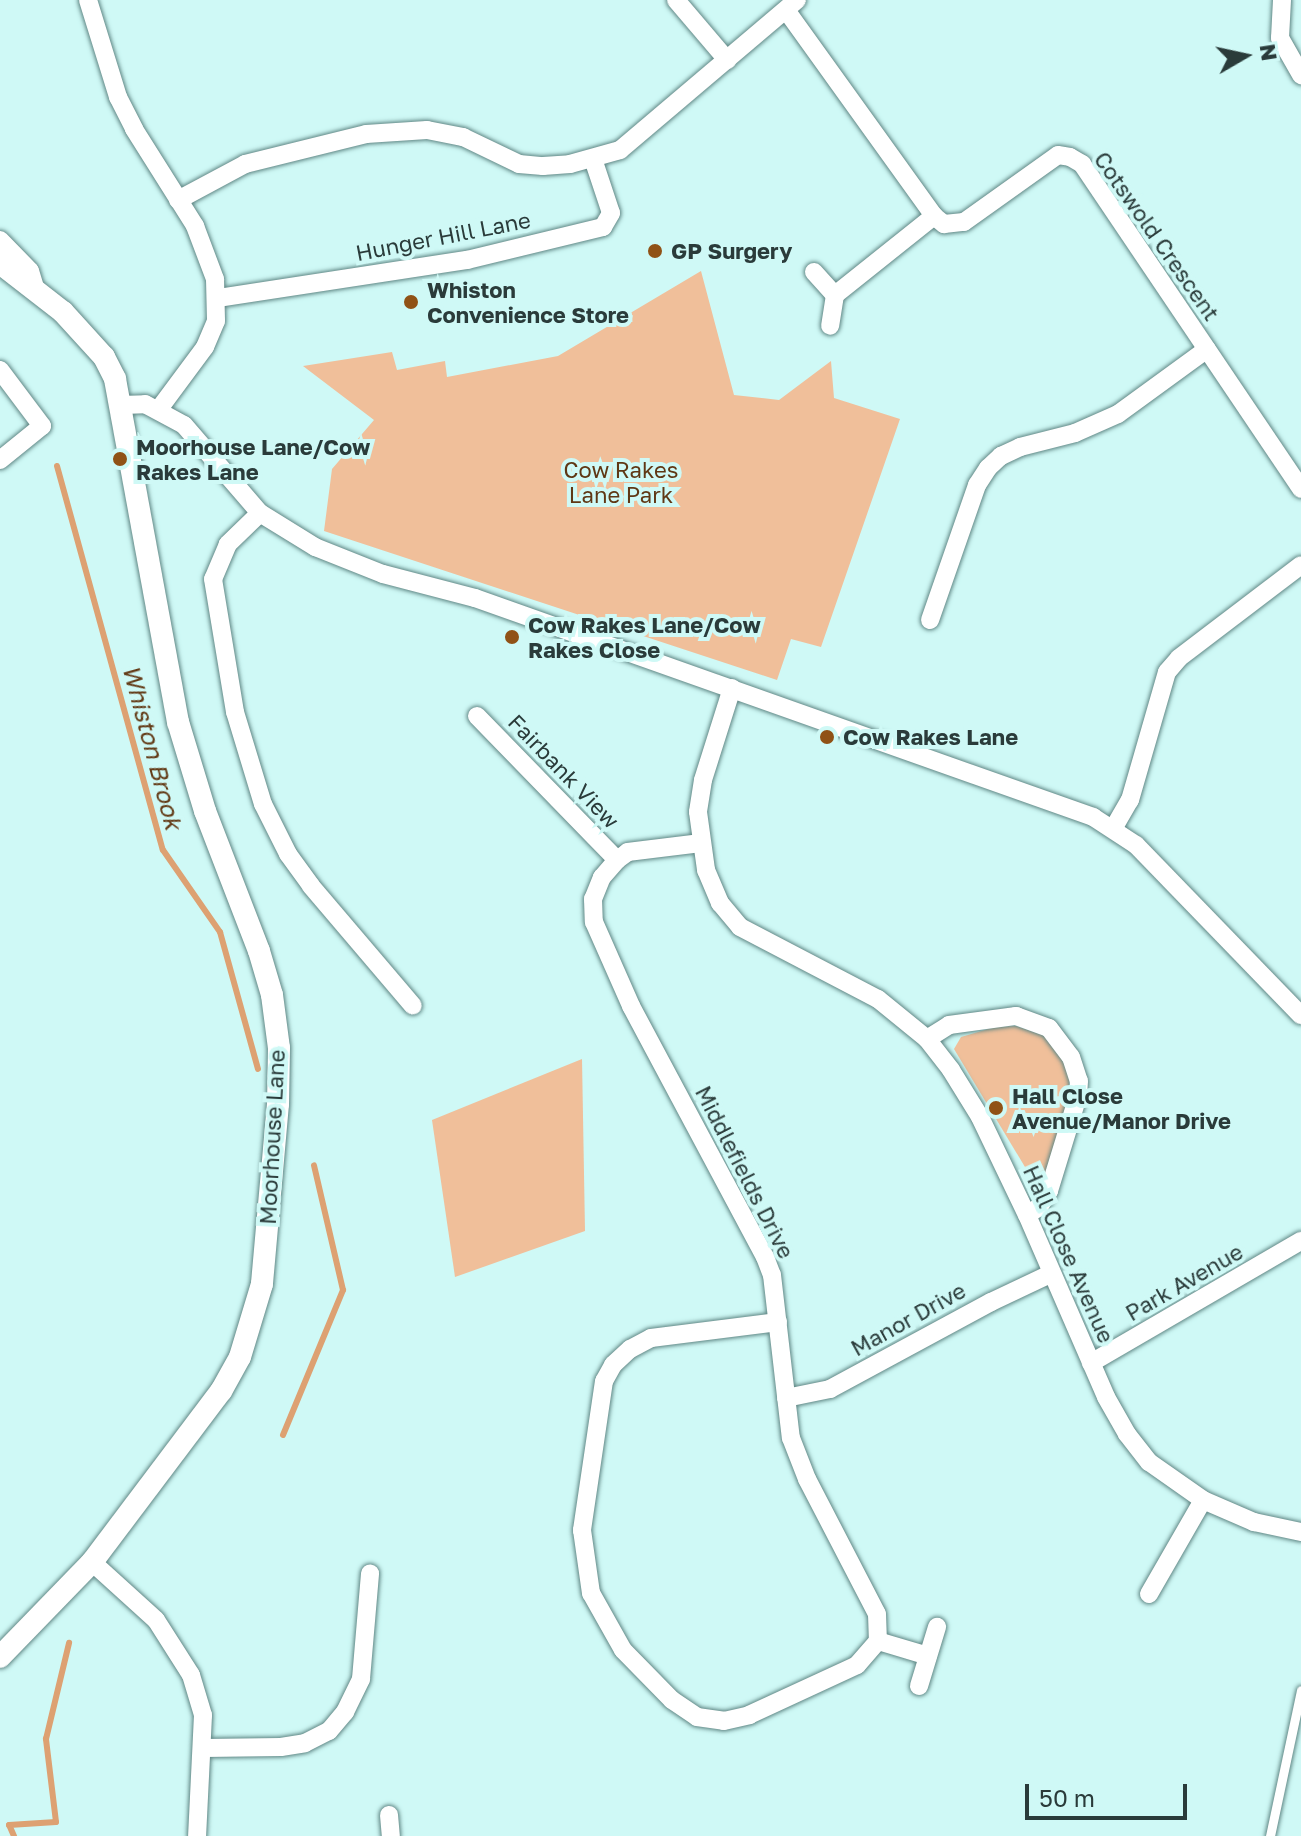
<!DOCTYPE html>
<html>
<head>
<meta charset="utf-8">
<style>
  body { margin:0 }
  #map { position:relative; width:1301px; height:1836px; overflow:hidden; background:#cff9f6; font-family:"Golos Text",sans-serif }
  div>[style] { position:absolute }
  .green>* { inset:0; background:#f0bf9a }
  .stream>* { height:6px; margin:-3px; padding:0 3px; transform-origin:3px; border-radius:3px; background:#dda172 }
  .roads { filter:drop-shadow(0 0 2px #608785) drop-shadow(0 0 2px #608785) }
  .service>* { height:9px; margin:-4.5px; padding:0 4.5px; transform-origin:4.5px; border-radius:4.5px; background:#fff }
  .minor>* { height:18px; margin:-9px; padding:0 9px; transform-origin:9px; border-radius:9px; background:#fff }
  .tertiary>* { height:22px; margin:-11px; padding:0 11px; transform-origin:11px; border-radius:11px; background:#fff }
  .dots>* { width:22px; height:22px; translate:-50% -50%; box-sizing:border-box; border:4px solid #cff9f6; border-radius:50% }
  span { translate:-50% -50%; white-space:nowrap; text-align:center; line-height:1.15; -webkit-text-stroke:8px #cff9f6; paint-order:stroke }
  .street-label { font-size:22px; color:#2a3b3a }
  .poi-label { font-size:22px; color:#2a3b3a; font-weight:700 }
  .left { translate:0 -50%; text-align:left }
  .park-label { font-size:22px; color:#5f3714 }
  .water-label { font-size:24px; color:#633b17; font-style:italic }
  .north { position:absolute; left:1205px; top:16px; width:80px; height:80px; -webkit-text-stroke:6px #cff9f6; paint-order:stroke; rotate:81deg; font-size:22px; font-weight:700; line-height:32px; text-align:center; color:#2a3b3a }
  .north::after { content:''; display:block; margin:auto; width:28px; height:36px; background:#2a3b3a; clip-path:polygon(50% 0,100% 100%,50% 72%,0 100%) }
  .scale { position:absolute; left:1025px; top:1784px; width:162px; height:36px; box-sizing:border-box; border:4px solid #2a3b3a; border-top:0; padding-left:10px; font-size:24px; line-height:28px; white-space:nowrap; color:#2a3b3a; -webkit-text-stroke:6px #cff9f6; paint-order:stroke }
</style>
</head>
<body>
<div id="map">
  <div class="green">
    <i style="clip-path:polygon(701px 271px,734px 395px,779px 400px,831px 361px,834px 398px,900px 419px,821px 647px,791px 639px,777px 680px,324px 531px,332px 469px,374px 420px,303px 366px,392px 352px,397px 370px,445px 361px,447px 377px,558px 356px)"></i>
    <i style="clip-path:polygon(1016px 1026px,1046px 1036px,1068px 1068px,1070px 1092px,1040px 1192px,954px 1049px,961px 1037px,995px 1027px)"></i>
    <i style="clip-path:polygon(582px 1059px,585px 1231px,455px 1277px,432px 1120px)"></i>
  </div>
  <div class="stream">
    <i style="left:57px;top:466px;width:398px;rotate:74.6deg"></i>
    <i style="left:163px;top:850px;width:100px;rotate:55.2deg"></i>
    <i style="left:220px;top:932px;width:142px;rotate:74.5deg"></i>
    <i style="left:283px;top:1435px;width:157px;rotate:-67.5deg"></i>
    <i style="left:343px;top:1290px;width:128px;rotate:-103.1deg"></i>
    <i style="left:14px;top:1836px;width:12px;rotate:-114deg"></i>
    <i style="left:9px;top:1825px;width:47px;rotate:-3.7deg"></i>
    <i style="left:56px;top:1822px;width:84px;rotate:-96.9deg"></i>
    <i style="left:46px;top:1739px;width:99px;rotate:-76.5deg"></i>
  </div>
  <div class="roads">
    <div class="service">
      <i style="left:1270px;top:1836px;width:149px;rotate:-78deg"></i>
    </div>
    <div class="minor">
      <i style="left:88px;top:0;width:102px;rotate:72.8deg"></i>
      <i style="left:118px;top:97px;width:36px;rotate:63deg"></i>
      <i style="left:134px;top:129px;width:115px;rotate:57.8deg"></i>
      <i style="left:195px;top:226px;width:57px;rotate:69.3deg"></i>
      <i style="left:215px;top:279px;width:42px;rotate:88.6deg"></i>
      <i style="left:216px;top:321px;width:28px;rotate:113deg"></i>
      <i style="left:205px;top:347px;width:77px;rotate:126.6deg"></i>
      <i style="left:676px;top:0;width:79px;rotate:49.6deg"></i>
      <i style="left:1282px;top:0;width:38px;rotate:93deg"></i>
      <i style="left:1280px;top:38px;width:43px;rotate:60.4deg"></i>
      <i style="left:786px;top:10px;width:254px;rotate:54.3deg"></i>
      <i style="left:934px;top:216px;width:13px;rotate:39deg"></i>
      <i style="left:944px;top:224px;width:20px;rotate:-6deg"></i>
      <i style="left:964px;top:222px;width:115px;rotate:-35.5deg"></i>
      <i style="left:1058px;top:155px;width:12px;rotate:9deg"></i>
      <i style="left:1070px;top:157px;width:14px;rotate:30deg"></i>
      <i style="left:1082px;top:164px;width:392px;rotate:56deg"></i>
      <i style="left:178px;top:200px;width:76px;rotate:-28.2deg"></i>
      <i style="left:245px;top:164px;width:125px;rotate:-13.9deg"></i>
      <i style="left:366px;top:134px;width:61px;rotate:-3.8deg"></i>
      <i style="left:427px;top:130px;width:37px;rotate:11deg"></i>
      <i style="left:463px;top:137px;width:62px;rotate:25.7deg"></i>
      <i style="left:519px;top:164px;width:24px;rotate:5deg"></i>
      <i style="left:543px;top:166px;width:27px;rotate:-4deg"></i>
      <i style="left:570px;top:164px;width:52px;rotate:-15.6deg"></i>
      <i style="left:620px;top:150px;width:232px;rotate:-40.3deg"></i>
      <i style="left:0;top:240px;width:43px;rotate:45.9deg"></i>
      <i style="left:30px;top:271px;width:21px;rotate:73deg"></i>
      <i style="left:814px;top:272px;width:31px;rotate:48deg"></i>
      <i style="left:835px;top:295px;width:31px;rotate:99deg"></i>
      <i style="left:835px;top:295px;width:127px;rotate:-38.6deg"></i>
      <i style="left:218px;top:298px;width:252px;rotate:-8.7deg"></i>
      <i style="left:467px;top:260px;width:140px;rotate:-13.6deg"></i>
      <i style="left:603px;top:227px;width:16px;rotate:-60deg"></i>
      <i style="left:611px;top:213px;width:57px;rotate:-108.4deg"></i>
      <i style="left:0;top:370px;width:70px;rotate:53.1deg"></i>
      <i style="left:42px;top:426px;width:54px;rotate:141deg"></i>
      <i style="left:121px;top:405px;width:24px;rotate:-2deg"></i>
      <i style="left:145px;top:404px;width:44px;rotate:28.3deg"></i>
      <i style="left:184px;top:425px;width:116px;rotate:49.2deg"></i>
      <i style="left:260px;top:513px;width:65px;rotate:31.7deg"></i>
      <i style="left:315px;top:547px;width:73px;rotate:21.7deg"></i>
      <i style="left:383px;top:574px;width:95px;rotate:14.6deg"></i>
      <i style="left:475px;top:598px;width:656px;rotate:19.51deg"></i>
      <i style="left:1093px;top:817px;width:51px;rotate:33.1deg"></i>
      <i style="left:1136px;top:845px;width:237px;rotate:45.9deg"></i>
      <i style="left:260px;top:513px;width:45px;rotate:135.9deg"></i>
      <i style="left:228px;top:544px;width:38px;rotate:113deg"></i>
      <i style="left:213px;top:579px;width:135px;rotate:80.6deg"></i>
      <i style="left:235px;top:712px;width:96px;rotate:73.1deg"></i>
      <i style="left:263px;top:804px;width:56px;rotate:63.4deg"></i>
      <i style="left:288px;top:854px;width:39px;rotate:54deg"></i>
      <i style="left:311px;top:886px;width:157px;rotate:49.6deg"></i>
      <i style="left:930px;top:620px;width:143px;rotate:-70.8deg"></i>
      <i style="left:977px;top:485px;width:20px;rotate:-57deg"></i>
      <i style="left:988px;top:468px;width:18px;rotate:-43deg"></i>
      <i style="left:1001px;top:456px;width:21px;rotate:-25deg"></i>
      <i style="left:1020px;top:447px;width:57px;rotate:-14.3deg"></i>
      <i style="left:1075px;top:433px;width:47px;rotate:-23.8deg"></i>
      <i style="left:1118px;top:414px;width:110px;rotate:-36.1deg"></i>
      <i style="left:732px;top:688px;width:96px;rotate:107.5deg"></i>
      <i style="left:703px;top:780px;width:32px;rotate:99deg"></i>
      <i style="left:698px;top:812px;width:59px;rotate:82.1deg"></i>
      <i style="left:706px;top:870px;width:36px;rotate:67deg"></i>
      <i style="left:720px;top:903px;width:31px;rotate:50deg"></i>
      <i style="left:740px;top:927px;width:156px;rotate:27.6deg"></i>
      <i style="left:878px;top:999px;width:63px;rotate:39.2deg"></i>
      <i style="left:927px;top:1039px;width:39px;rotate:52deg"></i>
      <i style="left:951px;top:1070px;width:55px;rotate:58.3deg"></i>
      <i style="left:980px;top:1117px;width:109px;rotate:64.4deg"></i>
      <i style="left:1027px;top:1215px;width:198px;rotate:66.5deg"></i>
      <i style="left:1106px;top:1397px;width:43px;rotate:60.4deg"></i>
      <i style="left:1127px;top:1434px;width:36px;rotate:52deg"></i>
      <i style="left:1149px;top:1462px;width:66px;rotate:35.1deg"></i>
      <i style="left:1203px;top:1500px;width:56px;rotate:23.3deg"></i>
      <i style="left:1254px;top:1522px;width:48px;rotate:12deg"></i>
      <i style="left:477px;top:716px;width:201px;rotate:45.8deg"></i>
      <i style="left:1113px;top:829px;width:34px;rotate:-60deg"></i>
      <i style="left:1130px;top:800px;width:133px;rotate:-73.9deg"></i>
      <i style="left:1167px;top:672px;width:18px;rotate:-49deg"></i>
      <i style="left:1179px;top:658px;width:153px;rotate:-37.3deg"></i>
      <i style="left:701px;top:843px;width:74px;rotate:173deg"></i>
      <i style="left:628px;top:852px;width:14px;rotate:144deg"></i>
      <i style="left:617px;top:860px;width:23px;rotate:131deg"></i>
      <i style="left:602px;top:877px;width:24px;rotate:112deg"></i>
      <i style="left:593px;top:899px;width:23px;rotate:88deg"></i>
      <i style="left:594px;top:922px;width:92px;rotate:66.2deg"></i>
      <i style="left:631px;top:1006px;width:285px;rotate:61.9deg"></i>
      <i style="left:765px;top:1257px;width:19px;rotate:69deg"></i>
      <i style="left:772px;top:1275px;width:164px;rotate:83.4deg"></i>
      <i style="left:791px;top:1438px;width:44px;rotate:68.7deg"></i>
      <i style="left:807px;top:1479px;width:152px;rotate:62.6deg"></i>
      <i style="left:877px;top:1614px;width:27px;rotate:88deg"></i>
      <i style="left:878px;top:1641px;width:52px;rotate:16.7deg"></i>
      <i style="left:927px;top:1039px;width:26px;rotate:-32deg"></i>
      <i style="left:949px;top:1025px;width:68px;rotate:-7.7deg"></i>
      <i style="left:1016px;top:1016px;width:35px;rotate:20deg"></i>
      <i style="left:1049px;top:1028px;width:36px;rotate:53deg"></i>
      <i style="left:1071px;top:1057px;width:25px;rotate:72deg"></i>
      <i style="left:1079px;top:1081px;width:15px;rotate:94deg"></i>
      <i style="left:1078px;top:1096px;width:99px;rotate:107deg"></i>
      <i style="left:1049px;top:1191px;width:19px;rotate:122deg"></i>
      <i style="left:1039px;top:1207px;width:14px;rotate:146deg"></i>
      <i style="left:778px;top:1322px;width:128px;rotate:172.8deg"></i>
      <i style="left:651px;top:1338px;width:24px;rotate:152deg"></i>
      <i style="left:630px;top:1349px;width:23px;rotate:137deg"></i>
      <i style="left:613px;top:1365px;width:18px;rotate:119deg"></i>
      <i style="left:604px;top:1381px;width:151px;rotate:98.4deg"></i>
      <i style="left:582px;top:1530px;width:64px;rotate:81.9deg"></i>
      <i style="left:591px;top:1593px;width:65px;rotate:60.7deg"></i>
      <i style="left:623px;top:1650px;width:70px;rotate:45.6deg"></i>
      <i style="left:672px;top:1700px;width:30px;rotate:34deg"></i>
      <i style="left:697px;top:1717px;width:27px;rotate:8deg"></i>
      <i style="left:724px;top:1721px;width:26px;rotate:-13deg"></i>
      <i style="left:749px;top:1715px;width:119px;rotate:-24.8deg"></i>
      <i style="left:857px;top:1665px;width:32px;rotate:-49deg"></i>
      <i style="left:1091px;top:1363px;width:243px;rotate:-30.2deg"></i>
      <i style="left:786px;top:1398px;width:45px;rotate:-11.6deg"></i>
      <i style="left:830px;top:1389px;width:183px;rotate:-28.4deg"></i>
      <i style="left:991px;top:1302px;width:65px;rotate:-25.4deg"></i>
      <i style="left:92px;top:1562px;width:86px;rotate:42.2deg"></i>
      <i style="left:156px;top:1620px;width:65px;rotate:57.5deg"></i>
      <i style="left:191px;top:1675px;width:42px;rotate:73.3deg"></i>
      <i style="left:203px;top:1715px;width:121px;rotate:92.8deg"></i>
      <i style="left:1149px;top:1594px;width:108px;rotate:-60.1deg"></i>
      <i style="left:919px;top:1686px;width:62px;rotate:-73deg"></i>
      <i style="left:204px;top:1748px;width:77px;rotate:-0.7deg"></i>
      <i style="left:281px;top:1747px;width:24px;rotate:-9deg"></i>
      <i style="left:305px;top:1743px;width:27px;rotate:-27deg"></i>
      <i style="left:329px;top:1731px;width:25px;rotate:-50deg"></i>
      <i style="left:345px;top:1712px;width:37px;rotate:-64deg"></i>
      <i style="left:361px;top:1679px;width:106px;rotate:-85.1deg"></i>
      <i style="left:389px;top:1815px;width:21px;rotate:85deg"></i>
    </div>
    <div class="tertiary">
      <i style="left:0;top:263px;width:80px;rotate:37.9deg"></i>
      <i style="left:63px;top:312px;width:61px;rotate:47.7deg"></i>
      <i style="left:104px;top:357px;width:25px;rotate:63deg"></i>
      <i style="left:115px;top:379px;width:349px;rotate:79.6deg"></i>
      <i style="left:178px;top:722px;width:93px;rotate:73.1deg"></i>
      <i style="left:205px;top:811px;width:150px;rotate:68.9deg"></i>
      <i style="left:259px;top:951px;width:46px;rotate:73.5deg"></i>
      <i style="left:272px;top:995px;width:53px;rotate:82.5deg"></i>
      <i style="left:279px;top:1048px;width:56px;rotate:91deg"></i>
      <i style="left:278px;top:1104px;width:181px;rotate:95.1deg"></i>
      <i style="left:262px;top:1284px;width:76px;rotate:106.8deg"></i>
      <i style="left:240px;top:1357px;width:39px;rotate:119deg"></i>
      <i style="left:221px;top:1391px;width:214px;rotate:127deg"></i>
      <i style="left:92px;top:1562px;width:132px;rotate:134.1deg"></i>
    </div>
  </div>
  <div class="dots">
    <i style="left:655px;top:251px;background:#905216"></i>
    <i style="left:411px;top:302px;background:#905216"></i>
    <i style="left:120px;top:459px;background:#905216"></i>
    <i style="left:512px;top:637px;background:#905216"></i>
    <i style="left:827px;top:737px;background:#905216"></i>
    <i style="left:996px;top:1108px;background:#905216"></i>
  </div>
  <div class="street-label">
    <span style="left:443px;top:236px;rotate:-11deg">Hunger Hill Lane</span>
    <span style="left:1157px;top:236px;rotate:55deg">Cotswold Crescent</span>
    <span style="left:564px;top:771px;rotate:46deg">Fairbank View</span>
    <span style="left:272px;top:1137px;rotate:-87deg">Moorhouse Lane</span>
    <span style="left:745px;top:1172px;rotate:63deg">Middlefields Drive</span>
    <span style="left:1069px;top:1254px;rotate:66deg">Hall Close Avenue</span>
    <span style="left:1184px;top:1282px;rotate:-30deg">Park Avenue</span>
    <span style="left:908px;top:1319px;rotate:-29deg">Manor Drive</span>
  </div>
  <div class="poi-label">
    <span class="left" style="left:671px;top:251px">GP Surgery</span>
    <span class="left" style="left:427px;top:302px">Whiston<br>Convenience Store</span>
    <span class="left" style="left:136px;top:459px">Moorhouse Lane/Cow<br>Rakes Lane</span>
    <span class="left" style="left:528px;top:637px">Cow Rakes Lane/Cow<br>Rakes Close</span>
    <span class="left" style="left:843px;top:737px">Cow Rakes Lane</span>
    <span class="left" style="left:1012px;top:1108px">Hall Close<br>Avenue/Manor Drive</span>
  </div>
  <div class="park-label">
    <span style="left:621px;top:482px">Cow Rakes<br>Lane Park</span>
  </div>
  <div class="water-label">
    <span style="left:153px;top:747px;rotate:75deg">Whiston Brook</span>
  </div>
  <div class="north">N</div>
  <div class="scale">50 m</div>
</div>
</body>
</html>
